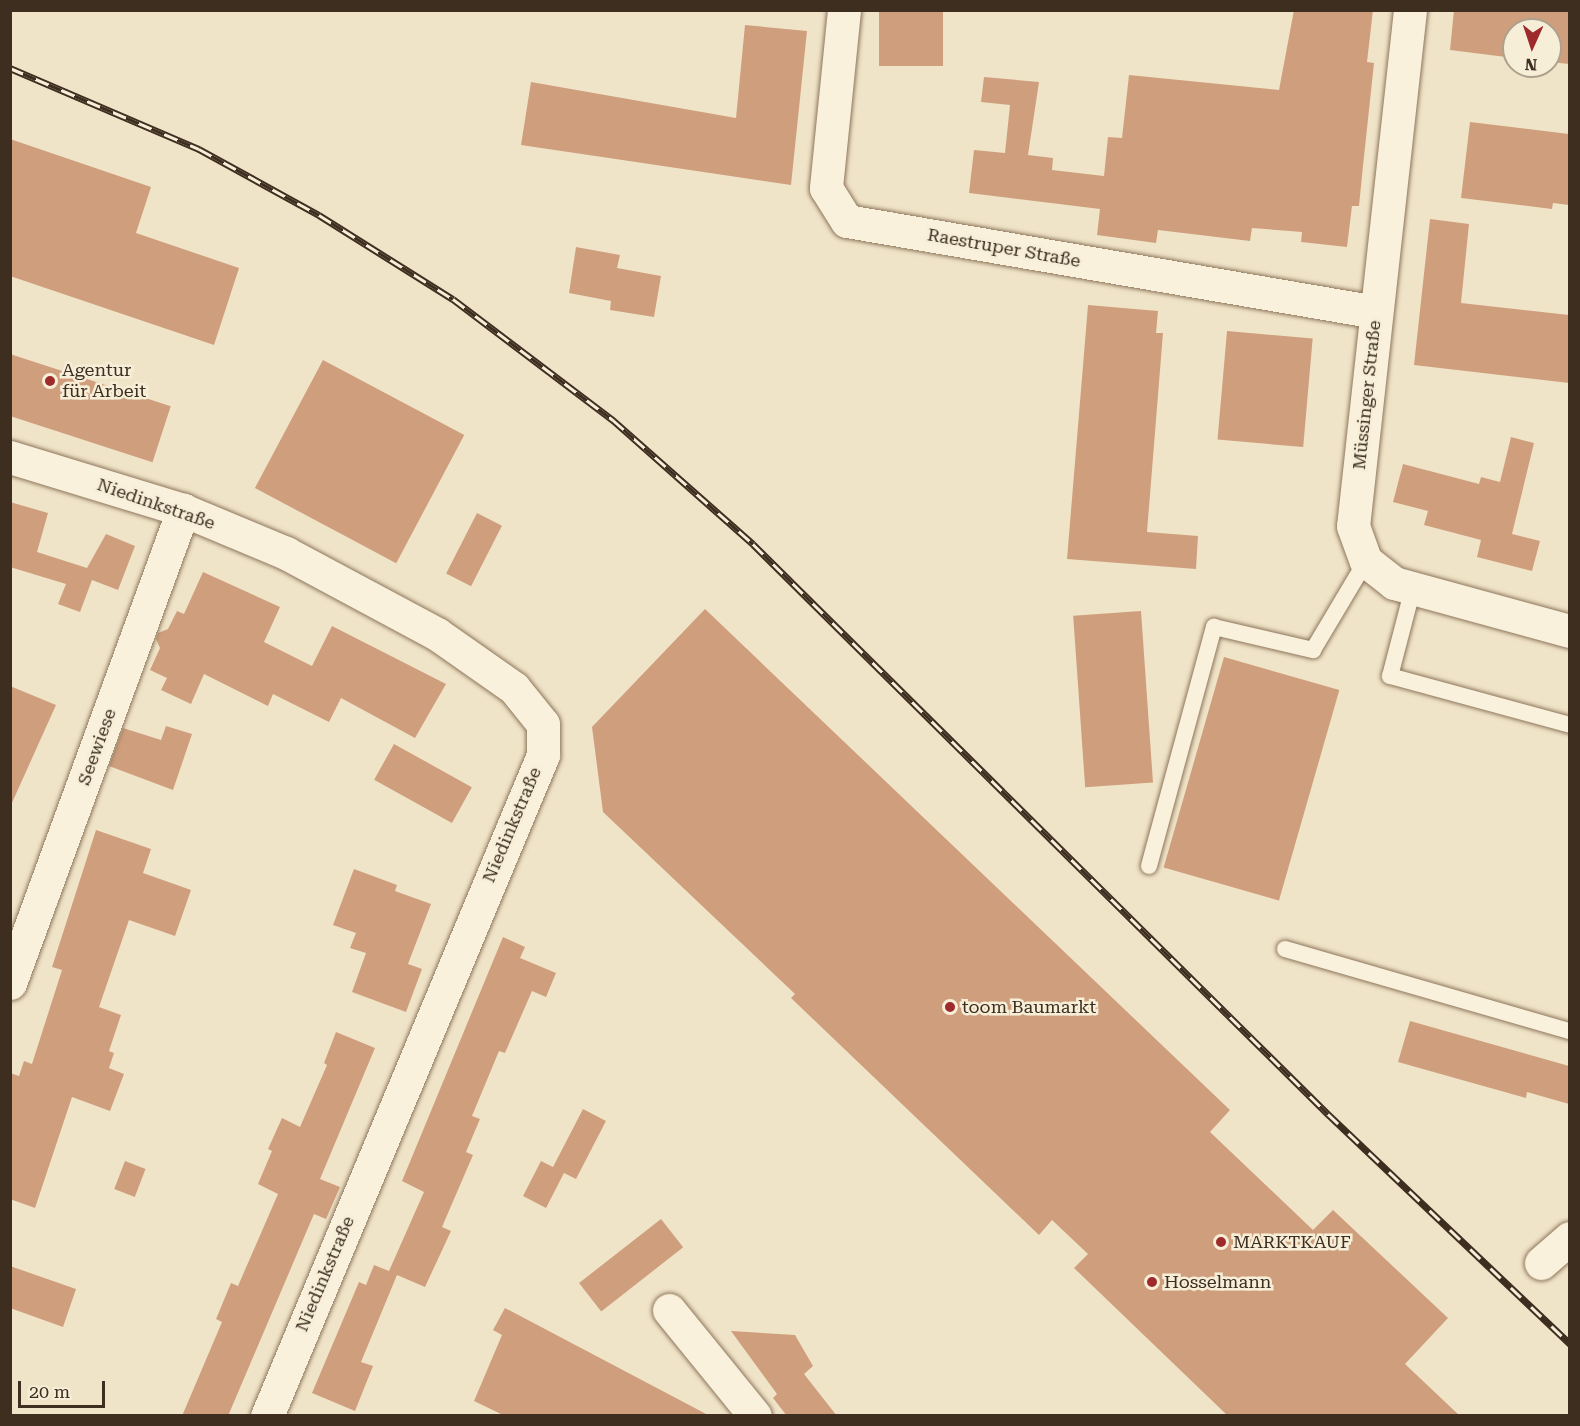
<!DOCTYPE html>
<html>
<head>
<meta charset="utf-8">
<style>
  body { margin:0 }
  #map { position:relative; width:1580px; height:1426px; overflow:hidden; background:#f0e4c8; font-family:"Roboto Serif",serif }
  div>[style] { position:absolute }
  .building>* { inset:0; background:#cf9f7d; transform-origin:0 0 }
  .roads { filter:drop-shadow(0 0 2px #8d765c) drop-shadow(0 0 2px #8d765c) }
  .service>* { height:16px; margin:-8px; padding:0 8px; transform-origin:8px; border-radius:8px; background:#faf1dc }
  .minor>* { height:33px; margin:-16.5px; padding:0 16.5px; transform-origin:16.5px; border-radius:16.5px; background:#faf1dc }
  .rail>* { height:7px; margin-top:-3.5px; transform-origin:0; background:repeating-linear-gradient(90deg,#f7eed8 0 14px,#3d2e20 0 28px); box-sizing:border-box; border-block:2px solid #3d2e20 }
  .dots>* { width:16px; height:16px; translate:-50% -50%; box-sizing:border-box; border:3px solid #f7eed8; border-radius:50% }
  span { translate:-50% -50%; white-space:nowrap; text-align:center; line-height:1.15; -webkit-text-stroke:5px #f7eed8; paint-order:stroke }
  .street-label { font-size:18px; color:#3d2e20 }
  .poi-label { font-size:18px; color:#3d2e20 }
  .left { translate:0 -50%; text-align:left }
  .frame { position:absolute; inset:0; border:12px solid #3d2e20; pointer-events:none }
  .north { position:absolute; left:1502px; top:18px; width:60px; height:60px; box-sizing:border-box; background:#f7eed8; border:2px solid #ada18e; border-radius:50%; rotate:183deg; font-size:16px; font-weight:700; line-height:24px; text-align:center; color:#3d2e20 }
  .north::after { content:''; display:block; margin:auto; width:21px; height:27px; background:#9e2a2b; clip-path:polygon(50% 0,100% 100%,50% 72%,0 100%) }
  .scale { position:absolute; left:18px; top:1381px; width:87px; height:27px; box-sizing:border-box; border:3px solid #3d2e20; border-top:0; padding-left:8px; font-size:18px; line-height:21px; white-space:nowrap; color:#3d2e20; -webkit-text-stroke:4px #f7eed8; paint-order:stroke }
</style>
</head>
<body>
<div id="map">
  <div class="building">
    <i style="left:879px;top:10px;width:64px;height:56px"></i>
    <i style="clip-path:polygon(1294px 10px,1373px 10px,1367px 62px,1374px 63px,1363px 166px,1359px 206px,1352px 206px,1347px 247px,1301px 242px,1302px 232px,1252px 228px,1250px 241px,1158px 230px,1156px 243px,1097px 235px,1100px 209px,969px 193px,974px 150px,1005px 153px,1010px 105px,981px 102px,984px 77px,1039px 82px,1028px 155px,1053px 158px,1052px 170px,1104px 176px,1108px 137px,1122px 138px,1129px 75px,1279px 90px)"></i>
    <i style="clip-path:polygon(1454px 10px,1569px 10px,1569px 64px,1550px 62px,1550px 30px,1514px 30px,1514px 58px,1450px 50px)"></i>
    <i style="clip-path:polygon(745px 25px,807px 31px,791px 185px,521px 145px,531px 82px,736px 118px)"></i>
    <i style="clip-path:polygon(1470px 122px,1569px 134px,1569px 205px,1553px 203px,1552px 209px,1461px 198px)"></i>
    <i style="clip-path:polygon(10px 139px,151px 187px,136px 233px,239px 268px,214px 345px,10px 276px)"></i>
    <i style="clip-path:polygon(1430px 219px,1469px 224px,1461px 303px,1569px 315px,1569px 383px,1414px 365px)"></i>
    <i style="clip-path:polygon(576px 247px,620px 255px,617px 268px,661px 276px,654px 317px,610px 310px,611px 301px,569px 293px)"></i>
    <i style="clip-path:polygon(1088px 305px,1158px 311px,1156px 333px,1163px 333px,1147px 532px,1198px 536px,1196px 569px,1067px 559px)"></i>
    <i style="left:1227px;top:331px;width:86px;height:109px;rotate:5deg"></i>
    <i style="left:10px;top:354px;width:169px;height:59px;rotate:18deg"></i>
    <i style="left:323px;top:360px;width:160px;height:145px;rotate:28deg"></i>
    <i style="clip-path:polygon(1511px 437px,1534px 443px,1512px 534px,1540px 541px,1532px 571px,1477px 557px,1481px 540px,1424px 525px,1428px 511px,1393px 502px,1403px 464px,1479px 484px,1481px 477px,1500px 482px)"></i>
    <i style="clip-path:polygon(10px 502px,48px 513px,37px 552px,87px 568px,106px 534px,135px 546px,118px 590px,92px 580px,80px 612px,58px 604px,66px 584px,10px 567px)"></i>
    <i style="left:477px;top:513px;width:28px;height:68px;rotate:27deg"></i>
    <i style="clip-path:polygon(203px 572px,280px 607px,264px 642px,312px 666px,332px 626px,446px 684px,415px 738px,341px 698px,329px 722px,273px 694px,268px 706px,204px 674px,191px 704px,161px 690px,167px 678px,150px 670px,160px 648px,156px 639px,158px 633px,168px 629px,177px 611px,184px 614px)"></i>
    <i style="clip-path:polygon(705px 609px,1230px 1110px,1210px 1132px,1313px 1230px,1333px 1210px,1448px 1318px,1405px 1364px,1460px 1416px,1228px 1416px,1074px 1268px,1088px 1254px,1052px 1220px,1039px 1235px,791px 998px,795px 994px,603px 812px,592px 727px)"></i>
    <i style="left:1141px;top:611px;width:172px;height:68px;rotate:86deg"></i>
    <i style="left:1224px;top:657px;width:120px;height:219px;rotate:16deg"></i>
    <i style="clip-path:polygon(10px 686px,56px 705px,11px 805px,10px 805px)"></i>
    <i style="clip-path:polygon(166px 726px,192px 734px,173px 790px,109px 766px,123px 728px,161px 740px)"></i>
    <i style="left:394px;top:744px;width:89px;height:41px;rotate:29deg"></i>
    <i style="clip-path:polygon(96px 830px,151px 849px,143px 873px,191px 890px,175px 936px,129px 920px,99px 1007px,121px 1015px,109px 1051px,114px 1053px,109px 1068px,124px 1074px,110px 1111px,72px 1097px,35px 1208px,10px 1199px,10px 1073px,19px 1076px,24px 1061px,32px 1064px,62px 970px,52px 967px)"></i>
    <i style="clip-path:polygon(354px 869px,397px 885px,395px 891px,431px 904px,408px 964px,422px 969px,406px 1012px,352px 992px,366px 953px,350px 948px,356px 933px,333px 925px)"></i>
    <i style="clip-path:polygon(503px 937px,525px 947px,520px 958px,556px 973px,546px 997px,532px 991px,505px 1053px,499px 1051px,472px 1116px,480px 1119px,466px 1152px,473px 1155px,442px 1227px,451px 1231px,425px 1287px,397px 1275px,361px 1362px,373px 1366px,355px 1411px,312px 1393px,359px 1282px,366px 1285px,374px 1265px,389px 1271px,424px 1192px,402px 1181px)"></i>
    <i style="clip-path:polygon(1410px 1021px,1569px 1066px,1569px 1104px,1527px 1092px,1526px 1098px,1398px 1062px)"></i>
    <i style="clip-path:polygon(336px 1032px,375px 1048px,320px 1179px,340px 1187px,326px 1219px,314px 1214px,228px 1416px,182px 1416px,222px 1322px,216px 1319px,231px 1283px,238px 1286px,278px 1194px,258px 1184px,272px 1151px,268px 1149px,282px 1118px,300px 1127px,327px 1065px,324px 1063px)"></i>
    <i style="clip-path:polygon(583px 1109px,606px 1121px,576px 1179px,564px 1173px,546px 1208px,523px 1196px,541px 1161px,553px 1167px)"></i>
    <i style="left:125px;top:1161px;width:22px;height:30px;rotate:21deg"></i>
    <i style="left:661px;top:1219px;width:36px;height:104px;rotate:52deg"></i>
    <i style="clip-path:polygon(10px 1266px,76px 1289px,63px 1327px,10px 1308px)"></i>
    <i style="clip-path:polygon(505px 1308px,710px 1416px,505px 1416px,474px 1401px,502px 1335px,493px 1330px)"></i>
    <i style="clip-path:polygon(731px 1331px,795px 1335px,813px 1366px,804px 1374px,837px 1416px,787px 1416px,773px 1398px,777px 1394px)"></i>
  </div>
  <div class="roads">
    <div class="service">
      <i style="left:1413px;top:588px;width:91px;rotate:104.6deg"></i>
      <i style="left:1390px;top:676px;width:187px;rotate:15.2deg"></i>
      <i style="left:1149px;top:866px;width:248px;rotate:-74.8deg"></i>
      <i style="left:1214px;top:627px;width:102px;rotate:13.1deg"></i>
      <i style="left:1313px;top:650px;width:104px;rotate:-59.2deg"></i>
      <i style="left:1285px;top:949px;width:297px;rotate:16.1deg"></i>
    </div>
    <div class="minor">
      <i style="left:844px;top:10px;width:179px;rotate:95.8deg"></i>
      <i style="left:826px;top:188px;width:39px;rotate:58deg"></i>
      <i style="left:847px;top:221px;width:537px;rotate:9.76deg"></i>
      <i style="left:1410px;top:10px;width:519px;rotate:96.3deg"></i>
      <i style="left:1353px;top:526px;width:37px;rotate:70deg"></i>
      <i style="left:1366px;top:561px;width:36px;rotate:38deg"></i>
      <i style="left:1394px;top:583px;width:182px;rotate:15.3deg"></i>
      <i style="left:10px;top:457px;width:181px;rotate:17deg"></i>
      <i style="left:183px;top:510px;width:112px;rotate:22.7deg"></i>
      <i style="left:286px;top:553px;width:171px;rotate:28.2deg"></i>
      <i style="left:437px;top:634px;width:94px;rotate:35deg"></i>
      <i style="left:514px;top:688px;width:46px;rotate:51.1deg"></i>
      <i style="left:543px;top:724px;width:31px;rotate:90deg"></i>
      <i style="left:543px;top:755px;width:716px;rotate:112.66deg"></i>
      <i style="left:10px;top:983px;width:504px;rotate:-69.91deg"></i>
      <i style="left:1541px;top:1263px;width:38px;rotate:-41deg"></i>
      <i style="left:669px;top:1310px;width:136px;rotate:50.9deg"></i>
    </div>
  </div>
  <div class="rail">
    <i style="left:10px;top:68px;width:206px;rotate:23.2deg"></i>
    <i style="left:199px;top:149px;width:137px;rotate:28.8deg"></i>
    <i style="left:319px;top:215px;width:158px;rotate:32.1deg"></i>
    <i style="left:453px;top:299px;width:201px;rotate:37.1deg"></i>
    <i style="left:613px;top:420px;width:187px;rotate:41.5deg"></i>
    <i style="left:753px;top:544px;width:810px;rotate:44.75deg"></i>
    <i style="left:1328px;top:1114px;width:334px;rotate:43.5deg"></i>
  </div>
  <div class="dots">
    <i style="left:50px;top:381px;background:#9e2a2b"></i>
    <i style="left:950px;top:1007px;background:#9e2a2b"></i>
    <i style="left:1221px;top:1242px;background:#9e2a2b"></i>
    <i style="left:1152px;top:1282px;background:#9e2a2b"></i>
  </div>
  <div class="street-label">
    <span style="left:1004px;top:248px;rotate:10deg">Raestruper Straße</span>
    <span style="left:1367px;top:395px;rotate:-84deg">Müssinger Straße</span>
    <span style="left:156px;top:504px;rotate:19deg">Niedinkstraße</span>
    <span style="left:97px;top:747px;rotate:-70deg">Seewiese</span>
    <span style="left:512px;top:825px;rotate:-67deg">Niedinkstraße</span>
    <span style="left:325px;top:1274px;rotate:-67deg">Niedinkstraße</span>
  </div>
  <div class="poi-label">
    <span class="left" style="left:62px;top:381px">Agentur<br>für Arbeit</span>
    <span class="left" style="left:962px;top:1007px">toom Baumarkt</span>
    <span class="left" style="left:1233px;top:1242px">MARKTKAUF</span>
    <span class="left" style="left:1164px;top:1282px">Hosselmann</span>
  </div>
  <div class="frame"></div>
  <div class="north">N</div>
  <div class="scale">20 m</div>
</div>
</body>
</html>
